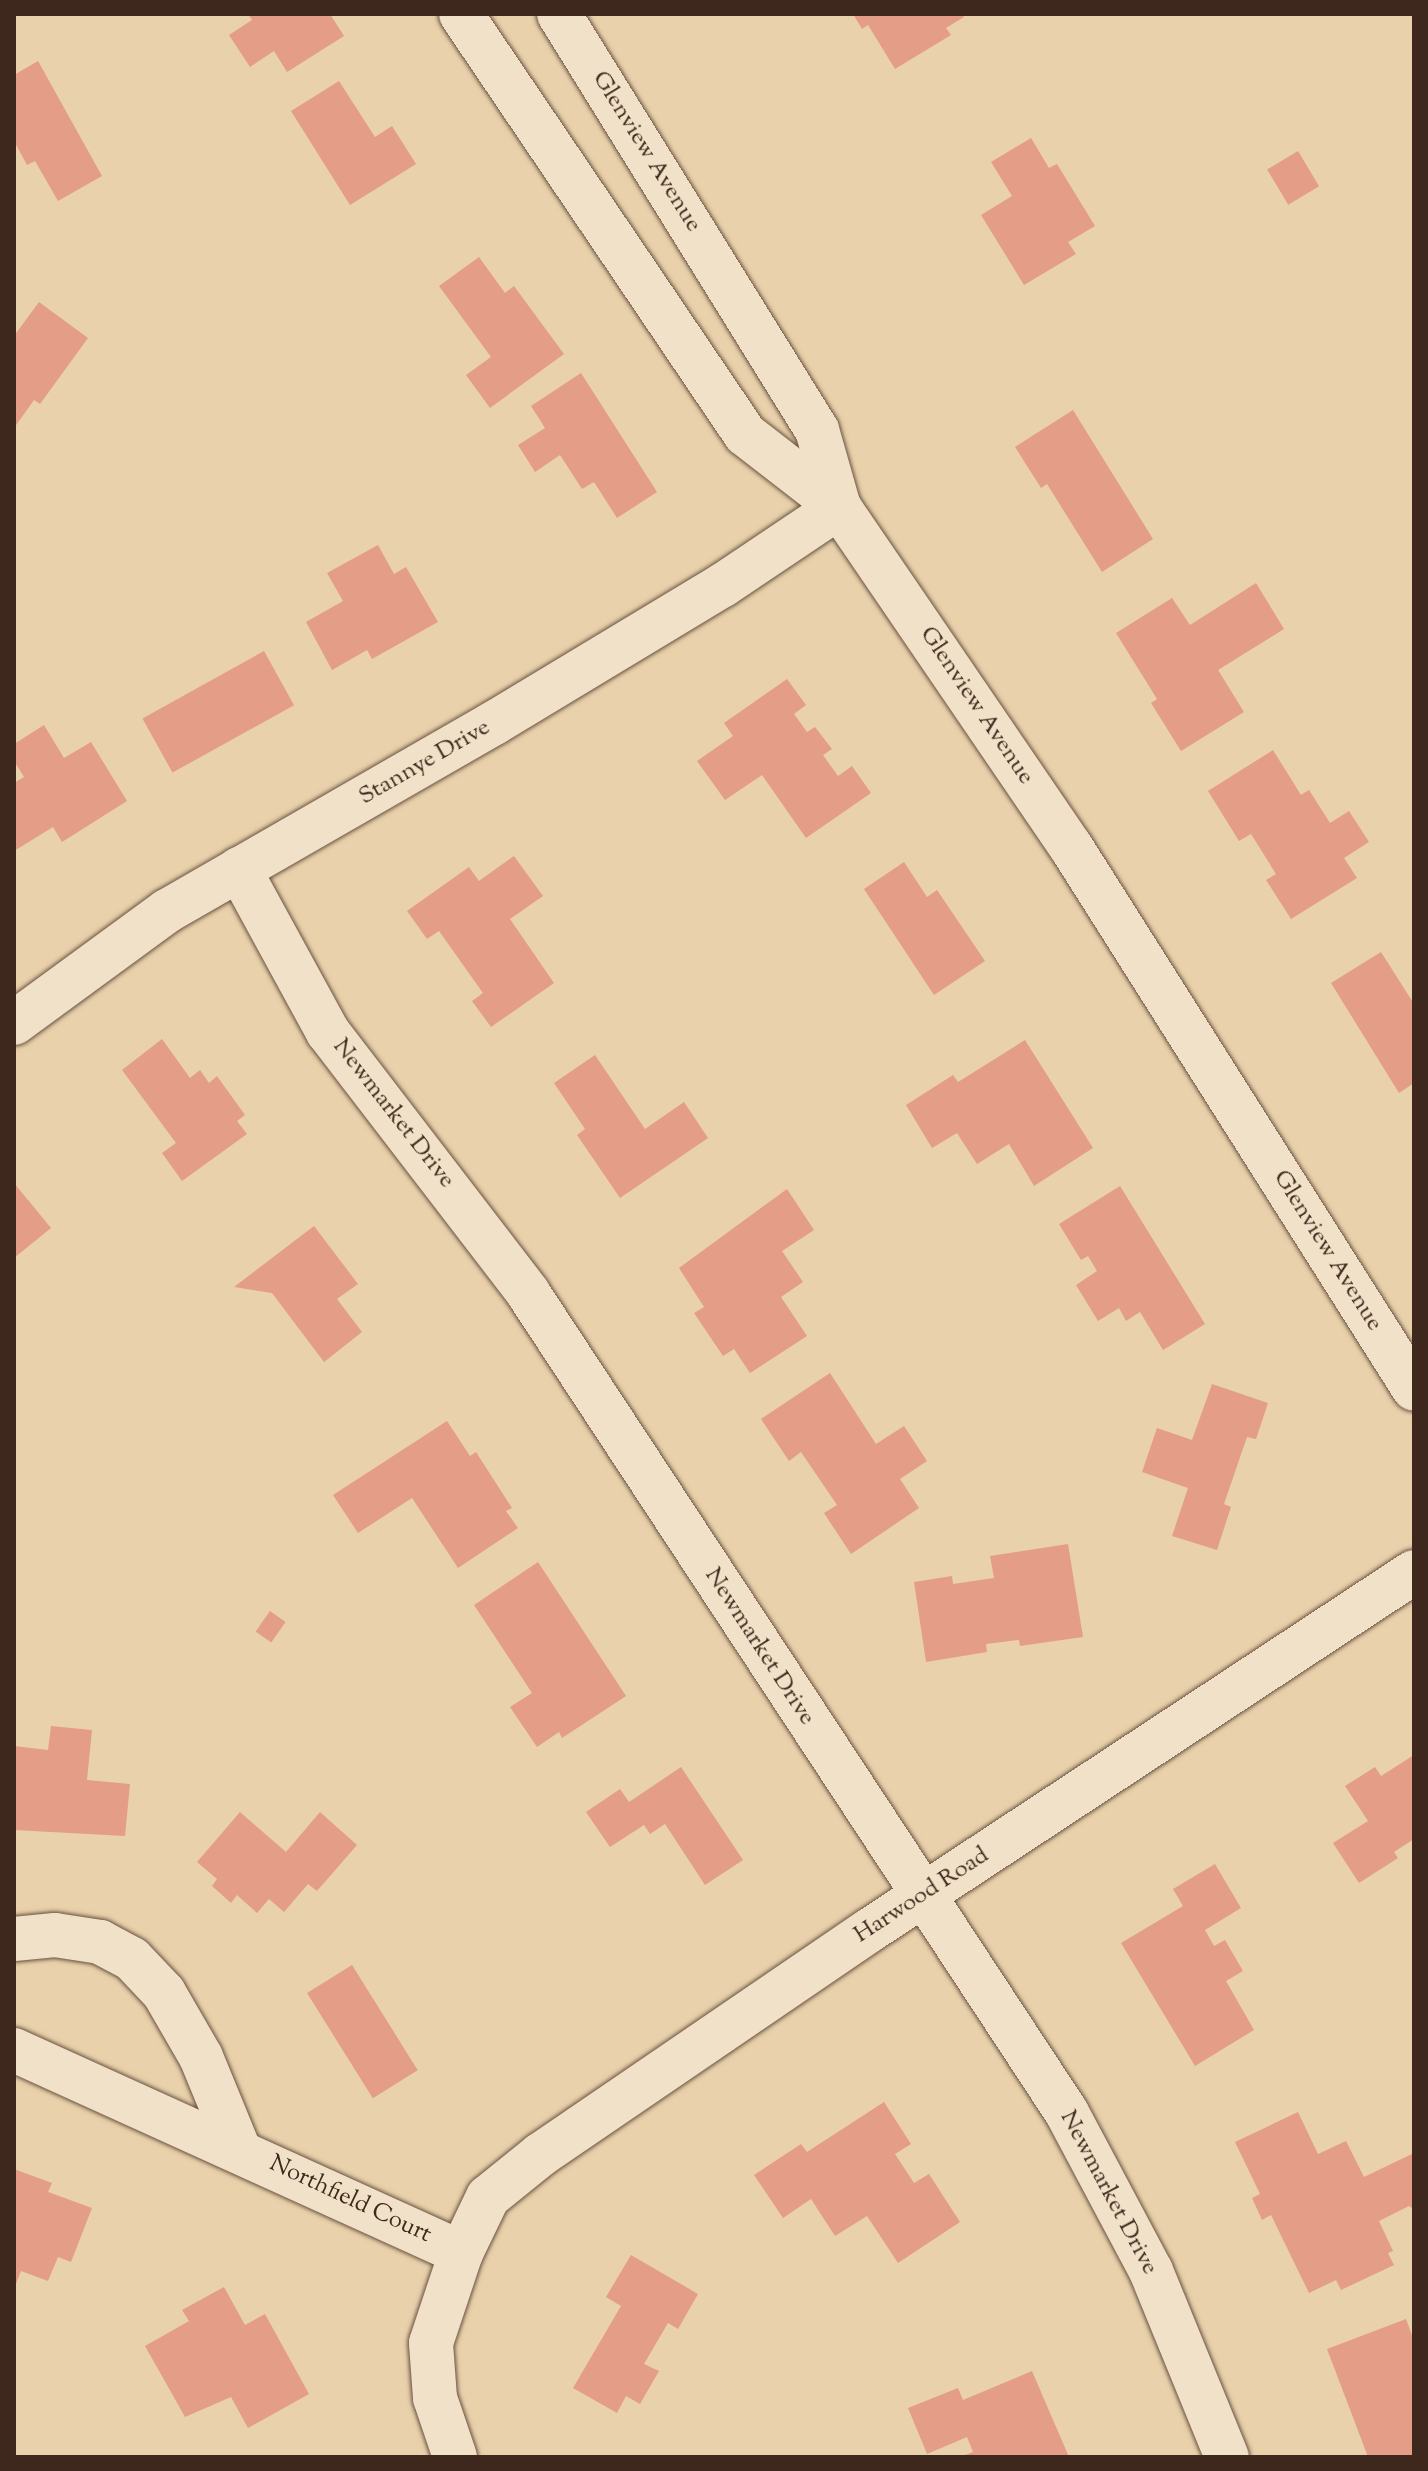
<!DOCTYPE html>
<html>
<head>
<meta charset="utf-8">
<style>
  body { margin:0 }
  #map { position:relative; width:1428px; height:2471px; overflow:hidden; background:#e9d1ab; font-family:"Sorts Mill Goudy",serif }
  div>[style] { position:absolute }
  .building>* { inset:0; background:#e49d86; transform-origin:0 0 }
  .roads { filter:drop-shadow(0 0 2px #695240) drop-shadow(0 0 2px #695240) }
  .minor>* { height:44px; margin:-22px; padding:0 22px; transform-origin:22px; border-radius:22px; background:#f1e1c8 }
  span { translate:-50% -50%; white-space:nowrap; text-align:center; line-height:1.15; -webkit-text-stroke:6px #f1e1c8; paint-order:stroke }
  .street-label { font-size:24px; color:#3e271c }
  .frame { position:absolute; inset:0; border:16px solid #3e271c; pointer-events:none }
</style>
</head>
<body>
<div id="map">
  <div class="building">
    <i style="clip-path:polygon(248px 14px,330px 14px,344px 36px,287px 72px,274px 51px,250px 67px,229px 35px,252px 20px)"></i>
    <i style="clip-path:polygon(853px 14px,961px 14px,964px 17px,946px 28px,951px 35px,895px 69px,868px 25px,862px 29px)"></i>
    <i style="clip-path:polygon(38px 61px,102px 176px,58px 201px,35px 161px,27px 165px,14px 141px,14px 75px)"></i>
    <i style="clip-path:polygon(339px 81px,375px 137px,392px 126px,416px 164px,350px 205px,291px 111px)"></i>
    <i style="clip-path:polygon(1031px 138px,1049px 168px,1057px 164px,1095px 226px,1068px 242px,1076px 254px,1024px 285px,981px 215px,1012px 196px,991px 162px)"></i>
    <i style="left:1298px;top:151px;width:41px;height:36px;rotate:59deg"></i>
    <i style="clip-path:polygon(479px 257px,505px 293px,514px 286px,564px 354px,490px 408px,466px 375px,491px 357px,439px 286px)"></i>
    <i style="clip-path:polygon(39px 302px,88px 338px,40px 404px,34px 400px,14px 428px,14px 336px)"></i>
    <i style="clip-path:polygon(581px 373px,657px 492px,617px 518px,594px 482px,582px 489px,560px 455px,535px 472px,518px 445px,545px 428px,531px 406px)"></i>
    <i style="clip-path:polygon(1073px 410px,1153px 539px,1102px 572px,1047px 484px,1041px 488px,1015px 447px)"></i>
    <i style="clip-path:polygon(378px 545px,394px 574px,406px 567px,438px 622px,372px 659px,367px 650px,332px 670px,306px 622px,343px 601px,327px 573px)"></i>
    <i style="clip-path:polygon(1256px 583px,1284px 629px,1218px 670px,1244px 712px,1181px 751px,1151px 703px,1157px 699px,1116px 633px,1172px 598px,1190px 625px)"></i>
    <i style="left:264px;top:651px;width:62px;height:139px;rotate:61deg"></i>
    <i style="clip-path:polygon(787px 679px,806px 705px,794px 714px,807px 732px,815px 727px,832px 749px,823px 755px,838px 776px,852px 766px,871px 793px,806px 838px,762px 775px,725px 800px,697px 761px,733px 736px,724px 723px)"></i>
    <i style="clip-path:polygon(44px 725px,64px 758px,91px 742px,127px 801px,62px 842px,53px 827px,14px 851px,14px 783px,24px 777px,14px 761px,14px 744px)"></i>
    <i style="clip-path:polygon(1273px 750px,1301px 795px,1309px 790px,1330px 823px,1349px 811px,1369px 842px,1344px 858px,1357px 878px,1291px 919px,1266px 880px,1276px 874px,1251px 834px,1239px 841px,1208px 791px)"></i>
    <i style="clip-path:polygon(514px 856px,543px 896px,510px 919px,554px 983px,491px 1027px,472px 1001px,483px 993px,439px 931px,427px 939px,407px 911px,469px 867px,479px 881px)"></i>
    <i style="clip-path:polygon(904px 862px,927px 897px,937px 890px,985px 961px,934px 995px,864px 889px)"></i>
    <i style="clip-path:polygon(1381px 952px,1414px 1004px,1414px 1083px,1399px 1093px,1331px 983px)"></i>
    <i style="clip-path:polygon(162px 1039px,190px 1078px,200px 1070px,209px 1083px,217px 1076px,245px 1115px,237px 1121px,247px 1134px,182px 1181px,162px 1153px,176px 1143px,122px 1070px)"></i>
    <i style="clip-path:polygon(1025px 1040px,1093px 1148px,1034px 1186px,1009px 1144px,977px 1164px,957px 1133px,932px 1148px,906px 1105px,953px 1075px,958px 1082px)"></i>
    <i style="clip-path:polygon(595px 1055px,645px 1129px,684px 1102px,708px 1138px,620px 1198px,577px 1135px,585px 1129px,554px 1083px)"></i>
    <i style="clip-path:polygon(14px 1183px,51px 1228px,14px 1258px)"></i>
    <i style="clip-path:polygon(1120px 1186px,1205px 1324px,1163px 1350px,1140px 1312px,1126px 1321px,1119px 1308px,1098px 1321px,1076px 1285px,1097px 1271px,1088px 1256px,1081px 1260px,1059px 1224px)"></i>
    <i style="clip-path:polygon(787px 1189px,814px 1230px,782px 1251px,803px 1282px,781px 1297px,807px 1336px,750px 1373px,734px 1349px,723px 1356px,694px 1313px,704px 1307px,679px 1268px)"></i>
    <i style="clip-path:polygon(314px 1226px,358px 1284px,337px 1299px,362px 1332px,324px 1362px,272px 1293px,234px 1287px)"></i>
    <i style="clip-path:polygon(830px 1373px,876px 1444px,904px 1426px,927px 1461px,900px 1479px,919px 1508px,851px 1554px,824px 1513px,837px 1505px,801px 1452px,789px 1461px,761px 1419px)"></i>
    <i style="clip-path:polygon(1212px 1384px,1268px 1403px,1256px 1439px,1247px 1437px,1224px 1504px,1231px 1507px,1217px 1550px,1172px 1536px,1188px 1488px,1142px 1472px,1157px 1428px,1192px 1440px)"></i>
    <i style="clip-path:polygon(447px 1421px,470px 1456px,476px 1452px,512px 1508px,506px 1511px,518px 1528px,458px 1568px,412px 1498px,358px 1533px,333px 1495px)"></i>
    <i style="clip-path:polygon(1068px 1544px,1083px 1637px,1020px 1646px,1019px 1640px,986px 1644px,987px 1652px,926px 1662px,914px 1582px,952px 1576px,953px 1584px,994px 1578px,990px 1556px)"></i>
    <i style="clip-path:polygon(538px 1562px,626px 1696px,562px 1738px,559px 1732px,537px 1747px,510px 1707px,532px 1693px,474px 1605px)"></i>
    <i style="left:270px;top:1611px;width:19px;height:25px;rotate:35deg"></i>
    <i style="clip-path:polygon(51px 1726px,92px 1730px,87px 1780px,130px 1784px,125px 1836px,14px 1830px,14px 1746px,48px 1750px)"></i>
    <i style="clip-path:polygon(1414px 1755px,1414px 1839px,1394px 1852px,1398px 1858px,1359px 1883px,1333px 1843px,1368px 1821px,1345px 1786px,1375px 1767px,1381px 1776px)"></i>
    <i style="clip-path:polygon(681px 1767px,743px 1860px,705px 1885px,665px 1824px,650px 1834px,644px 1825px,610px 1847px,586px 1812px,620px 1789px,629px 1802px)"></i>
    <i style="clip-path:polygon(240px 1812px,286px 1852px,320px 1812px,357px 1845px,317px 1891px,308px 1884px,284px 1912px,269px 1899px,257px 1913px,237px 1895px,231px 1903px,212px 1886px,217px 1879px,197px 1862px)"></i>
    <i style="clip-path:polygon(1215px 1864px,1241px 1908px,1205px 1930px,1214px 1946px,1225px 1940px,1243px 1971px,1226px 1981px,1254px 2030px,1195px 2066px,1121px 1943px,1183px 1906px,1173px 1889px)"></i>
    <i style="left:352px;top:1965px;width:124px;height:53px;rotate:58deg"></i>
    <i style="clip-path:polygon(884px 2102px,911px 2144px,895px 2154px,914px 2183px,929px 2174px,960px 2222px,898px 2263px,867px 2216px,835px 2236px,811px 2199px,783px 2218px,754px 2175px,801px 2144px,807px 2152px)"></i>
    <i style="clip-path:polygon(1298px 2112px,1318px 2154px,1346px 2141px,1364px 2177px,1414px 2153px,1414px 2209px,1409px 2206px,1379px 2221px,1393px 2251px,1388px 2253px,1394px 2265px,1341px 2290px,1336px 2280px,1309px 2293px,1271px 2215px,1262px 2220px,1252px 2198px,1260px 2194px,1235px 2142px)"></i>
    <i style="clip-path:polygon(14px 2169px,52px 2183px,48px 2192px,92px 2208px,71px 2262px,58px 2257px,48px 2281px,21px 2271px,14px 2289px)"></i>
    <i style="clip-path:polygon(631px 2255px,698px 2294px,678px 2329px,668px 2323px,644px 2364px,659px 2371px,640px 2404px,626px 2396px,617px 2413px,573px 2388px,621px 2306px,606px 2297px)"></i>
    <i style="clip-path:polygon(224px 2287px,245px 2325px,265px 2314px,309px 2394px,248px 2428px,231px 2397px,185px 2417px,145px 2346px,189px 2321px,182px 2310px)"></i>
    <i style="clip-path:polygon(1406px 2319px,1414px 2341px,1414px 2457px,1368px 2457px,1327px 2349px)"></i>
    <i style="clip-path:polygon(1032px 2371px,1069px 2457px,960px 2457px,973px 2452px,967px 2437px,927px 2454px,908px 2408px,958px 2388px,963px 2400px)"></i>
  </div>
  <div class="roads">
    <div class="minor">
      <i style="left:461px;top:14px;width:507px;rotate:55.93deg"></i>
      <i style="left:745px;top:434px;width:119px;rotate:37.8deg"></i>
      <i style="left:559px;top:14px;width:490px;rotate:58.2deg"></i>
      <i style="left:817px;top:430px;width:80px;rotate:74.1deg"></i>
      <i style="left:839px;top:507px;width:412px;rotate:55.7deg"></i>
      <i style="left:1071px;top:847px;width:641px;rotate:57.67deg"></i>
      <i style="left:239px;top:869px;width:186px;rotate:61.4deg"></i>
      <i style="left:328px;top:1032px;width:329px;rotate:52.5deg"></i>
      <i style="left:528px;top:1293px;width:981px;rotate:56.68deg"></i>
      <i style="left:1067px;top:2113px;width:179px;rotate:62deg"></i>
      <i style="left:1151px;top:2271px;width:201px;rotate:67.8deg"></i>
      <i style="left:14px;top:1023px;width:190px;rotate:-36.2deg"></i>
      <i style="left:167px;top:911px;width:377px;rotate:-29.9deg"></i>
      <i style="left:494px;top:723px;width:267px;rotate:-31.1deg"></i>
      <i style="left:723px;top:585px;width:140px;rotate:-33.9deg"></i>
      <i style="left:14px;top:1939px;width:41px;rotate:-5.6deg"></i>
      <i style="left:55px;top:1935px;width:46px;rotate:8.8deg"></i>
      <i style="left:100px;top:1942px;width:36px;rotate:28deg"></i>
      <i style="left:132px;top:1959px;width:47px;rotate:46.7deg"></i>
      <i style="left:164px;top:1993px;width:74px;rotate:60deg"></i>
      <i style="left:201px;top:2057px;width:97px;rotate:67.7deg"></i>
      <i style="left:14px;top:2050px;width:491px;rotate:24.4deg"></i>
      <i style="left:455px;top:2457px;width:62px;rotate:-108.7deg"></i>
      <i style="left:435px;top:2398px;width:55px;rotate:-94.2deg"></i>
      <i style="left:431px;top:2343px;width:95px;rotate:-71.6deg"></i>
      <i style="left:461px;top:2253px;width:62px;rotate:-64.3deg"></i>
      <i style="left:488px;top:2197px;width:67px;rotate:-38.9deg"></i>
      <i style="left:540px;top:2155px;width:399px;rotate:-34.3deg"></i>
      <i style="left:870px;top:1930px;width:651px;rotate:-33.35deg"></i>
    </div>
  </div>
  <div class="street-label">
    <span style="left:646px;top:152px;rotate:58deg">Glenview Avenue</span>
    <span style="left:976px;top:706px;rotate:56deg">Glenview Avenue</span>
    <span style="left:425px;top:763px;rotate:-30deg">Stannye Drive</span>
    <span style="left:393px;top:1114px;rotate:52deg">Newmarket Drive</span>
    <span style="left:1327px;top:1251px;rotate:58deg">Glenview Avenue</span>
    <span style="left:759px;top:1647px;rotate:57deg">Newmarket Drive</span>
    <span style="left:922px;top:1896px;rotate:-33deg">Harwood Road</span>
    <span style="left:1108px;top:2193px;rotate:62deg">Newmarket Drive</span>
    <span style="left:350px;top:2200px;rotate:25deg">Northfield Court</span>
  </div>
  <div class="frame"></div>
</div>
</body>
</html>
